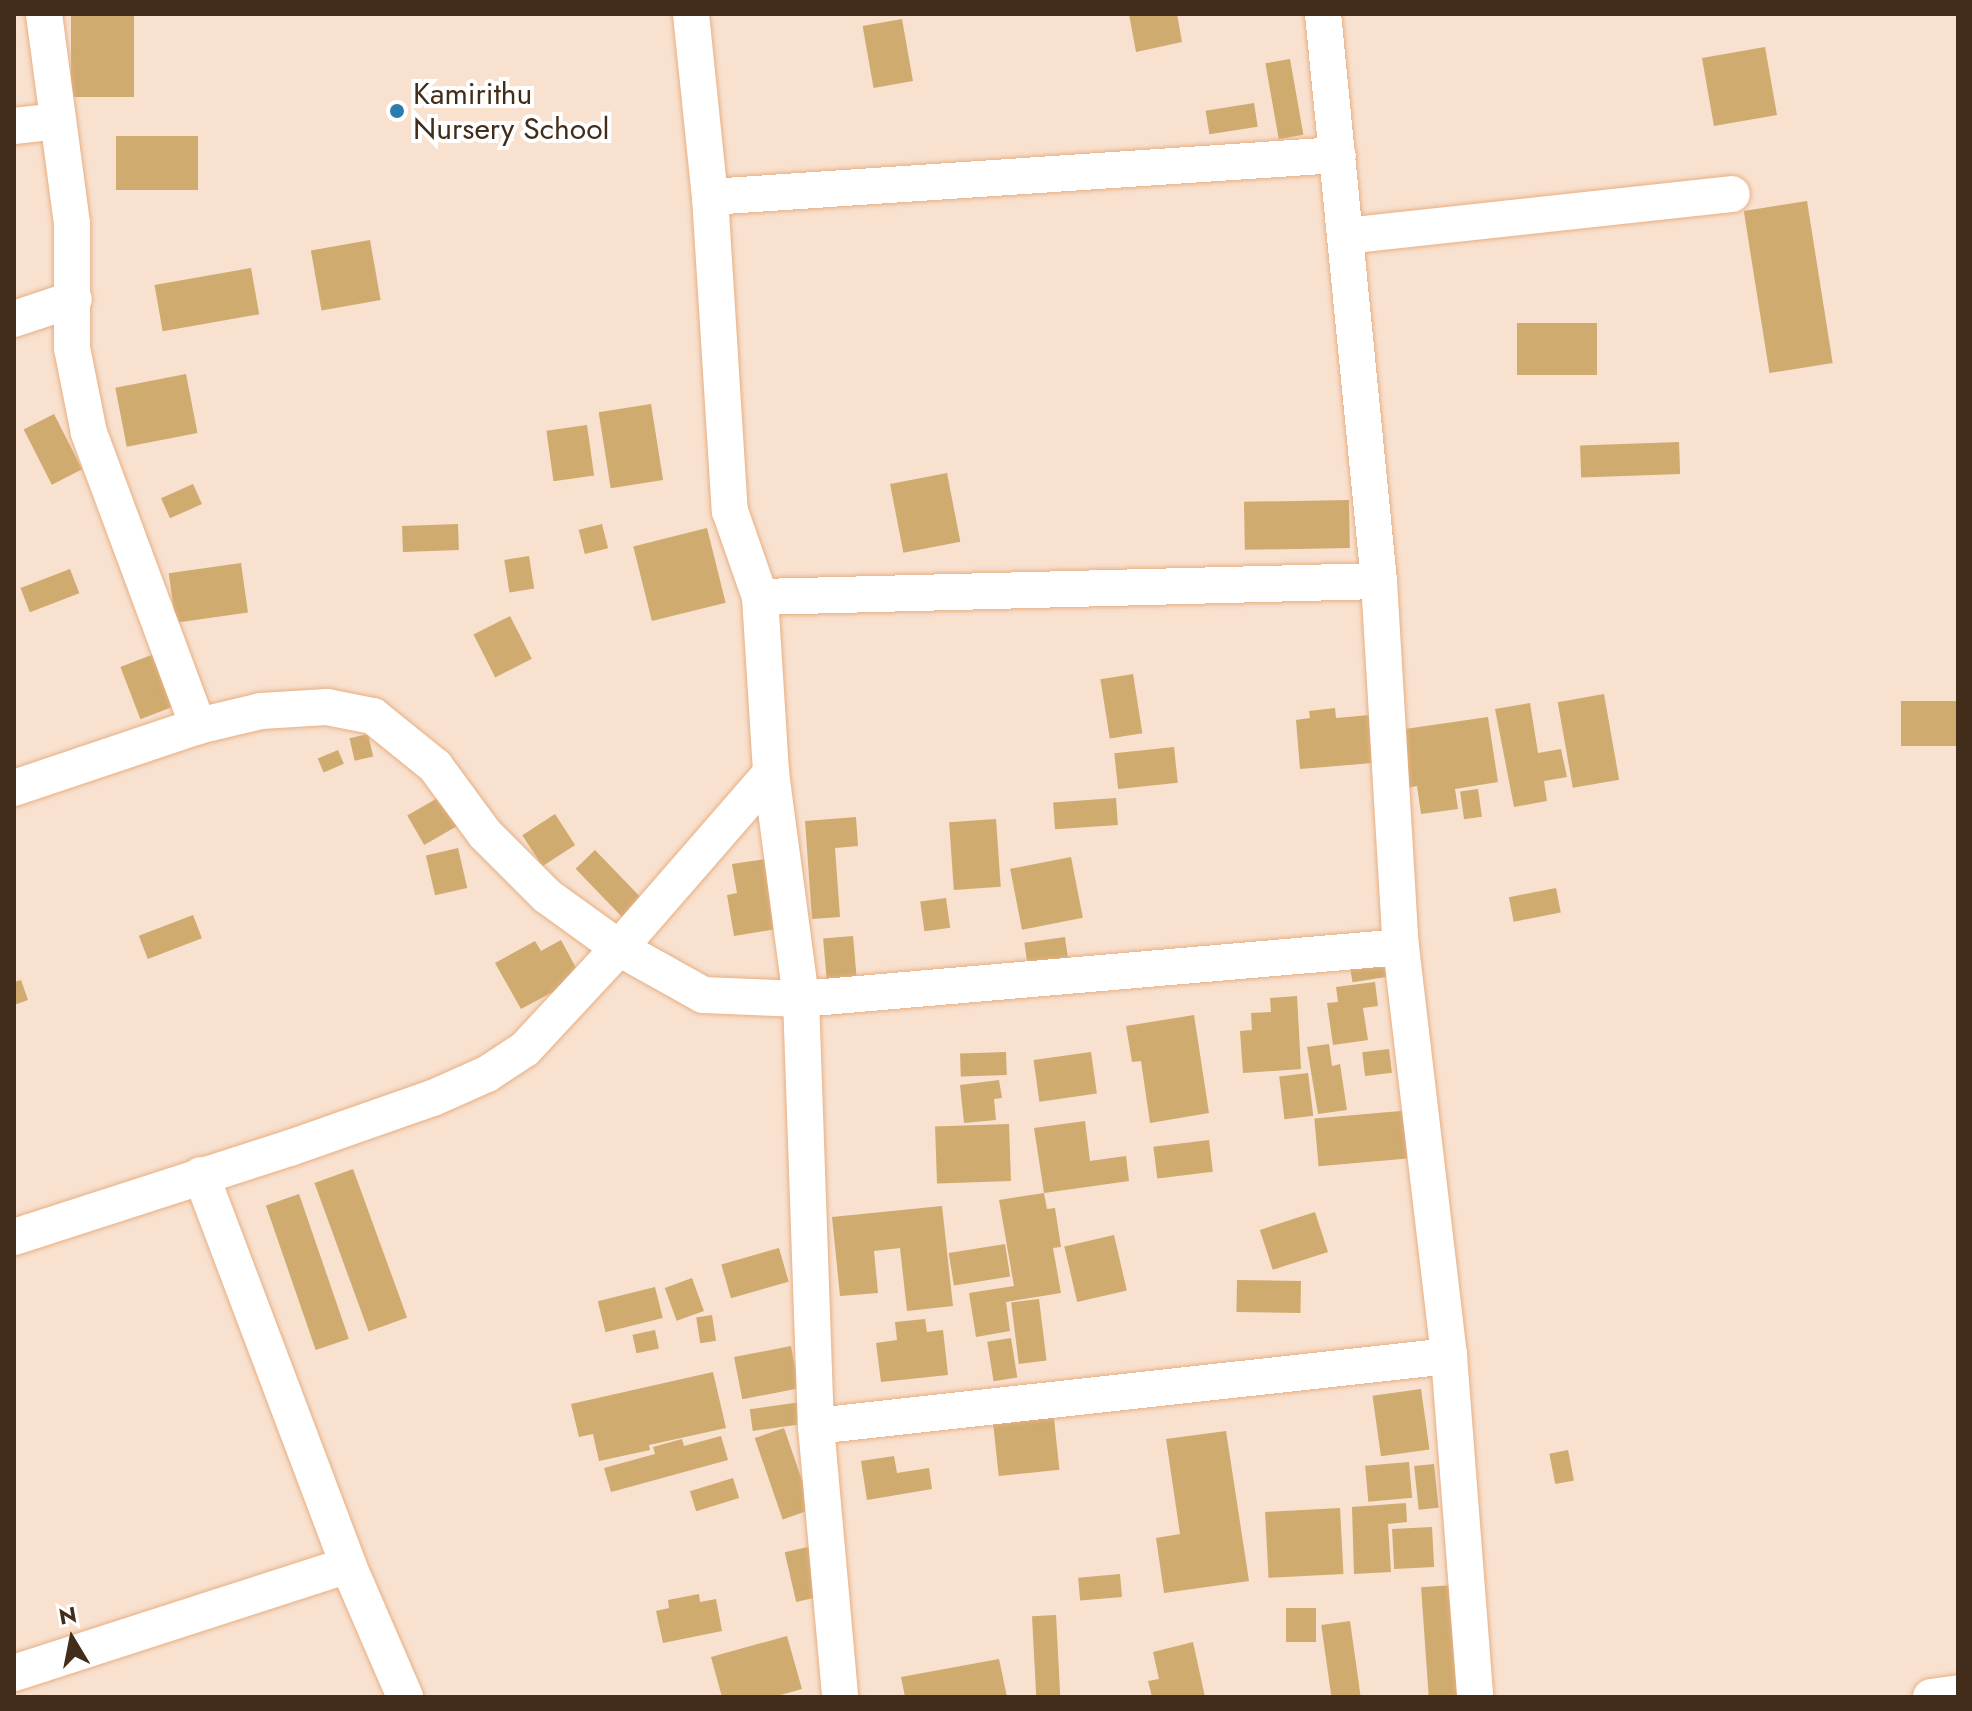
<!DOCTYPE html>
<html>
<head>
<meta charset="utf-8">
<style>
  body { margin:0 }
  #map { position:relative; width:1972px; height:1711px; overflow:hidden; background:#f8e1cf; font-family:Jost,sans-serif }
  div>[style] { position:absolute }
  .building>* { inset:0; background:#cfab6f; transform-origin:0 0 }
  .roads { filter:drop-shadow(0 0 2px #e7af82) drop-shadow(0 0 2px #e7af82) }
  .street>* { height:36px; margin:-18px; padding:0 18px; transform-origin:18px; border-radius:18px; background:#fff }
  .dots>* { width:22px; height:22px; translate:-50% -50%; box-sizing:border-box; border:4px solid #fff; border-radius:50% }
  span { translate:-50% -50%; white-space:nowrap; text-align:center; line-height:1.15; -webkit-text-stroke:8px #fff; paint-order:stroke }
  .poi-label { font-size:30px; color:#422c1a }
  .left { translate:0 -50%; text-align:left }
  .frame { position:absolute; inset:0; border:16px solid #422c1a; pointer-events:none }
  .north { position:absolute; left:32px; top:1599px; width:80px; height:80px; -webkit-text-stroke:6px #fff; paint-order:stroke; rotate:350deg; font-size:22px; font-weight:700; line-height:32px; text-align:center; color:#422c1a }
  .north::after { content:''; display:block; margin:auto; width:28px; height:36px; background:#422c1a; clip-path:polygon(50% 0,100% 100%,50% 72%,0 100%) }
</style>
</head>
<body>
<div id="map">
  <div class="building">
    <i style="left:71px;top:14px;width:63px;height:83px"></i>
    <i style="clip-path:polygon(1129px 14px,1177px 14px,1182px 42px,1136px 52px)"></i>
    <i style="left:902px;top:19px;width:63px;height:40px;rotate:80deg"></i>
    <i style="left:1765px;top:47px;width:69px;height:64px;rotate:80deg"></i>
    <i style="left:1290px;top:59px;width:77px;height:25px;rotate:80deg"></i>
    <i style="left:1254px;top:103px;width:24px;height:49px;rotate:81deg"></i>
    <i style="left:198px;top:136px;width:54px;height:82px;rotate:90deg"></i>
    <i style="left:1807px;top:201px;width:164px;height:64px;rotate:81deg"></i>
    <i style="left:370px;top:240px;width:61px;height:60px;rotate:80deg"></i>
    <i style="left:251px;top:268px;width:47px;height:98px;rotate:80deg"></i>
    <i style="left:1517px;top:323px;width:80px;height:52px"></i>
    <i style="left:186px;top:374px;width:60px;height:72px;rotate:79deg"></i>
    <i style="left:651px;top:404px;width:77px;height:53px;rotate:81deg"></i>
    <i style="left:54px;top:414px;width:62px;height:34px;rotate:63deg"></i>
    <i style="left:587px;top:425px;width:51px;height:41px;rotate:82deg"></i>
    <i style="left:1679px;top:442px;width:32px;height:99px;rotate:88deg"></i>
    <i style="left:947px;top:473px;width:70px;height:58px;rotate:79deg"></i>
    <i style="left:193px;top:484px;width:22px;height:35px;rotate:66deg"></i>
    <i style="left:1349px;top:500px;width:48px;height:105px;rotate:89deg"></i>
    <i style="left:458px;top:524px;width:26px;height:56px;rotate:88deg"></i>
    <i style="left:602px;top:524px;width:25px;height:24px;rotate:76deg"></i>
    <i style="left:707px;top:528px;width:77px;height:76px;rotate:76deg"></i>
    <i style="left:529px;top:556px;width:33px;height:25px;rotate:81deg"></i>
    <i style="left:241px;top:563px;width:50px;height:73px;rotate:82deg"></i>
    <i style="left:70px;top:569px;width:26px;height:53px;rotate:69deg"></i>
    <i style="left:510px;top:616px;width:48px;height:41px;rotate:63deg"></i>
    <i style="left:154px;top:654px;width:56px;height:36px;rotate:69deg"></i>
    <i style="left:1133px;top:674px;width:60px;height:33px;rotate:81deg"></i>
    <i style="left:1604px;top:694px;width:87px;height:47px;rotate:80deg"></i>
    <i style="left:1958px;top:701px;width:45px;height:57px;rotate:90deg"></i>
    <i style="clip-path:polygon(1530px 703px,1538px 753px,1561px 749px,1567px 777px,1544px 781px,1547px 801px,1514px 807px,1495px 709px)"></i>
    <i style="clip-path:polygon(1335px 708px,1336px 718px,1370px 715px,1373px 763px,1300px 769px,1296px 720px,1310px 718px,1309px 711px)"></i>
    <i style="clip-path:polygon(1488px 717px,1498px 782px,1455px 789px,1458px 809px,1421px 814px,1417px 786px,1407px 788px,1398px 730px)"></i>
    <i style="left:368px;top:734px;width:23px;height:19px;rotate:77deg"></i>
    <i style="left:1174px;top:747px;width:36px;height:60px;rotate:84deg"></i>
    <i style="left:338px;top:750px;width:15px;height:22px;rotate:67deg"></i>
    <i style="left:1478px;top:789px;width:28px;height:18px;rotate:82deg"></i>
    <i style="left:441px;top:796px;width:34px;height:39px;rotate:60deg"></i>
    <i style="left:1116px;top:798px;width:27px;height:63px;rotate:86deg"></i>
    <i style="left:555px;top:814px;width:37px;height:39px;rotate:57deg"></i>
    <i style="clip-path:polygon(856px 817px,858px 846px,835px 848px,840px 917px,812px 919px,805px 821px)"></i>
    <i style="left:996px;top:819px;width:68px;height:47px;rotate:86deg"></i>
    <i style="left:458px;top:848px;width:41px;height:33px;rotate:77deg"></i>
    <i style="left:595px;top:850px;width:69px;height:27px;rotate:46deg"></i>
    <i style="left:1071px;top:857px;width:62px;height:62px;rotate:79deg"></i>
    <i style="clip-path:polygon(765px 859px,777px 929px,734px 936px,727px 895px,737px 893px,732px 864px)"></i>
    <i style="left:1556px;top:888px;width:25px;height:48px;rotate:79deg"></i>
    <i style="left:946px;top:898px;width:30px;height:26px;rotate:82deg"></i>
    <i style="left:193px;top:915px;width:25px;height:58px;rotate:69deg"></i>
    <i style="left:853px;top:936px;width:42px;height:30px;rotate:85deg"></i>
    <i style="left:1065px;top:937px;width:27px;height:41px;rotate:82deg"></i>
    <i style="clip-path:polygon(561px 940px,581px 977px,521px 1009px,495px 963px,535px 941px,541px 951px)"></i>
    <i style="left:1391px;top:957px;width:19px;height:42px;rotate:81deg"></i>
    <i style="clip-path:polygon(21px 980px,28px 1000px,14px 1005px,14px 982px)"></i>
    <i style="clip-path:polygon(1375px 982px,1378px 1006px,1363px 1008px,1368px 1040px,1333px 1045px,1327px 1003px,1338px 1002px,1336px 987px)"></i>
    <i style="clip-path:polygon(1297px 996px,1301px 1069px,1243px 1073px,1240px 1031px,1252px 1030px,1251px 1013px,1271px 1012px,1270px 998px)"></i>
    <i style="clip-path:polygon(1194px 1015px,1209px 1113px,1150px 1123px,1141px 1061px,1132px 1062px,1126px 1026px)"></i>
    <i style="clip-path:polygon(1329px 1044px,1332px 1066px,1340px 1064px,1347px 1110px,1318px 1114px,1307px 1047px)"></i>
    <i style="left:1389px;top:1049px;width:24px;height:27px;rotate:83deg"></i>
    <i style="left:1006px;top:1052px;width:23px;height:46px;rotate:88deg"></i>
    <i style="left:1091px;top:1052px;width:42px;height:58px;rotate:82deg"></i>
    <i style="left:1308px;top:1073px;width:43px;height:29px;rotate:83deg"></i>
    <i style="clip-path:polygon(999px 1080px,1002px 1098px,994px 1099px,996px 1120px,964px 1123px,960px 1085px)"></i>
    <i style="left:1412px;top:1110px;width:48px;height:98px;rotate:85deg"></i>
    <i style="clip-path:polygon(1085px 1121px,1090px 1161px,1126px 1156px,1129px 1181px,1044px 1193px,1034px 1128px)"></i>
    <i style="left:1009px;top:1124px;width:57px;height:74px;rotate:88deg"></i>
    <i style="left:1209px;top:1140px;width:32px;height:56px;rotate:83deg"></i>
    <i style="left:353px;top:1169px;width:158px;height:41px;rotate:70deg"></i>
    <i style="clip-path:polygon(1044px 1193px,1047px 1209px,1055px 1208px,1061px 1247px,1053px 1248px,1061px 1293px,1006px 1302px,1010px 1331px,976px 1337px,969px 1293px,1014px 1286px,999px 1200px)"></i>
    <i style="left:299px;top:1194px;width:153px;height:35px;rotate:71deg"></i>
    <i style="clip-path:polygon(942px 1206px,953px 1306px,907px 1311px,900px 1248px,874px 1251px,878px 1293px,840px 1296px,832px 1217px)"></i>
    <i style="left:1315px;top:1212px;width:42px;height:58px;rotate:72deg"></i>
    <i style="left:1114px;top:1235px;width:57px;height:51px;rotate:77deg"></i>
    <i style="left:1005px;top:1244px;width:33px;height:57px;rotate:81deg"></i>
    <i style="left:779px;top:1248px;width:35px;height:60px;rotate:74deg"></i>
    <i style="left:692px;top:1278px;width:35px;height:29px;rotate:70deg"></i>
    <i style="left:1237px;top:1280px;width:64px;height:32px;rotate:1deg"></i>
    <i style="left:655px;top:1287px;width:32px;height:59px;rotate:76deg"></i>
    <i style="left:1039px;top:1299px;width:62px;height:28px;rotate:83deg"></i>
    <i style="left:712px;top:1315px;width:26px;height:16px;rotate:81deg"></i>
    <i style="clip-path:polygon(925px 1319px,927px 1332px,943px 1330px,948px 1375px,881px 1382px,876px 1343px,897px 1340px,895px 1322px)"></i>
    <i style="left:655px;top:1330px;width:19px;height:23px;rotate:78deg"></i>
    <i style="left:1011px;top:1338px;width:40px;height:24px;rotate:81deg"></i>
    <i style="left:791px;top:1346px;width:43px;height:58px;rotate:79deg"></i>
    <i style="clip-path:polygon(713px 1372px,726px 1428px,649px 1445px,650px 1450px,599px 1461px,593px 1434px,579px 1437px,571px 1404px)"></i>
    <i style="left:1421px;top:1389px;width:61px;height:49px;rotate:82deg"></i>
    <i style="left:822px;top:1399px;width:22px;height:73px;rotate:82deg"></i>
    <i style="left:1053px;top:1409px;width:61px;height:61px;rotate:84deg"></i>
    <i style="left:784px;top:1428px;width:86px;height:31px;rotate:71deg"></i>
    <i style="clip-path:polygon(1226px 1431px,1249px 1581px,1164px 1593px,1156px 1538px,1180px 1534px,1166px 1439px)"></i>
    <i style="clip-path:polygon(721px 1436px,728px 1460px,611px 1492px,604px 1468px,655px 1454px,653px 1447px,682px 1439px,684px 1446px)"></i>
    <i style="left:1568px;top:1450px;width:31px;height:19px;rotate:79deg"></i>
    <i style="clip-path:polygon(894px 1456px,897px 1473px,929px 1468px,932px 1489px,867px 1500px,861px 1461px)"></i>
    <i style="left:1409px;top:1462px;width:36px;height:44px;rotate:85deg"></i>
    <i style="left:1434px;top:1464px;width:44px;height:20px;rotate:84deg"></i>
    <i style="left:733px;top:1478px;width:21px;height:45px;rotate:73deg"></i>
    <i style="clip-path:polygon(1406px 1503px,1407px 1522px,1388px 1524px,1391px 1572px,1354px 1574px,1352px 1507px)"></i>
    <i style="left:1340px;top:1508px;width:66px;height:75px;rotate:87deg"></i>
    <i style="left:1432px;top:1527px;width:40px;height:40px;rotate:87deg"></i>
    <i style="left:812px;top:1546px;width:51px;height:28px;rotate:77deg"></i>
    <i style="left:1120px;top:1574px;width:23px;height:42px;rotate:85deg"></i>
    <i style="left:1454px;top:1585px;width:112px;height:33px;rotate:86deg"></i>
    <i style="clip-path:polygon(699px 1594px,700px 1602px,716px 1599px,722px 1631px,663px 1643px,656px 1611px,669px 1608px,668px 1600px)"></i>
    <i style="left:1286px;top:1608px;width:30px;height:34px"></i>
    <i style="left:1056px;top:1615px;width:82px;height:24px;rotate:87deg"></i>
    <i style="left:1350px;top:1621px;width:77px;height:29px;rotate:82deg"></i>
    <i style="clip-path:polygon(787px 1636px,802px 1689px,773px 1697px,722px 1697px,711px 1657px)"></i>
    <i style="clip-path:polygon(1193px 1642px,1205px 1697px,1152px 1697px,1148px 1681px,1159px 1679px,1153px 1652px)"></i>
    <i style="clip-path:polygon(999px 1659px,1007px 1697px,905px 1697px,901px 1677px)"></i>
  </div>
  <div class="roads">
    <div class="street">
      <i style="left:44px;top:14px;width:211px;rotate:82.4deg"></i>
      <i style="left:72px;top:223px;width:125px;rotate:90deg"></i>
      <i style="left:72px;top:348px;width:87px;rotate:78.7deg"></i>
      <i style="left:89px;top:433px;width:313px;rotate:69.6deg"></i>
      <i style="left:691px;top:14px;width:184px;rotate:84.1deg"></i>
      <i style="left:710px;top:197px;width:315px;rotate:86.4deg"></i>
      <i style="left:730px;top:511px;width:91px;rotate:70.8deg"></i>
      <i style="left:760px;top:597px;width:176px;rotate:86.4deg"></i>
      <i style="left:771px;top:773px;width:228px;rotate:82.4deg"></i>
      <i style="left:801px;top:999px;width:427px;rotate:88deg"></i>
      <i style="left:816px;top:1426px;width:272px;rotate:84.9deg"></i>
      <i style="left:1323px;top:14px;width:570px;rotate:84.36deg"></i>
      <i style="left:1379px;top:581px;width:367px;rotate:86.6deg"></i>
      <i style="left:1401px;top:947px;width:412px;rotate:83.3deg"></i>
      <i style="left:1449px;top:1356px;width:342px;rotate:85.6deg"></i>
      <i style="left:14px;top:126px;width:44px;rotate:-6.5deg"></i>
      <i style="left:710px;top:197px;width:629px;rotate:-3.83deg"></i>
      <i style="left:1346px;top:236px;width:388px;rotate:-6.2deg"></i>
      <i style="left:14px;top:319px;width:63px;rotate:-18.4deg"></i>
      <i style="left:760px;top:597px;width:619px;rotate:-1.48deg"></i>
      <i style="left:14px;top:788px;width:194px;rotate:-18.6deg"></i>
      <i style="left:198px;top:726px;width:65px;rotate:-13.4deg"></i>
      <i style="left:261px;top:711px;width:66px;rotate:-3.5deg"></i>
      <i style="left:327px;top:707px;width:47px;rotate:11.1deg"></i>
      <i style="left:373px;top:716px;width:80px;rotate:38.9deg"></i>
      <i style="left:435px;top:766px;width:84px;rotate:53.7deg"></i>
      <i style="left:485px;top:834px;width:88px;rotate:45deg"></i>
      <i style="left:547px;top:896px;width:89px;rotate:35.8deg"></i>
      <i style="left:619px;top:948px;width:96px;rotate:29.2deg"></i>
      <i style="left:703px;top:995px;width:98px;rotate:2.3deg"></i>
      <i style="left:801px;top:999px;width:602px;rotate:-4.95deg"></i>
      <i style="left:201px;top:1175px;width:417px;rotate:69.3deg"></i>
      <i style="left:14px;top:1237px;width:290px;rotate:-17.9deg"></i>
      <i style="left:290px;top:1148px;width:151px;rotate:-19.3deg"></i>
      <i style="left:433px;top:1098px;width:59px;rotate:-24deg"></i>
      <i style="left:487px;top:1074px;width:45px;rotate:-33.3deg"></i>
      <i style="left:525px;top:1049px;width:138px;rotate:-47.1deg"></i>
      <i style="left:619px;top:948px;width:232px;rotate:-49deg"></i>
      <i style="left:816px;top:1426px;width:637px;rotate:-6.31deg"></i>
      <i style="left:14px;top:1673px;width:351px;rotate:-17.9deg"></i>
      <i style="left:348px;top:1565px;width:144px;rotate:66.6deg"></i>
      <i style="left:1931px;top:1697px;width:27px;rotate:-8deg"></i>
    </div>
  </div>
  <div class="dots">
    <i style="left:397px;top:111px;background:#2b7dae"></i>
  </div>
  <div class="poi-label">
    <span class="left" style="left:413px;top:111px">Kamirithu<br>Nursery School</span>
  </div>
  <div class="frame"></div>
  <div class="north">N</div>
</div>
</body>
</html>
